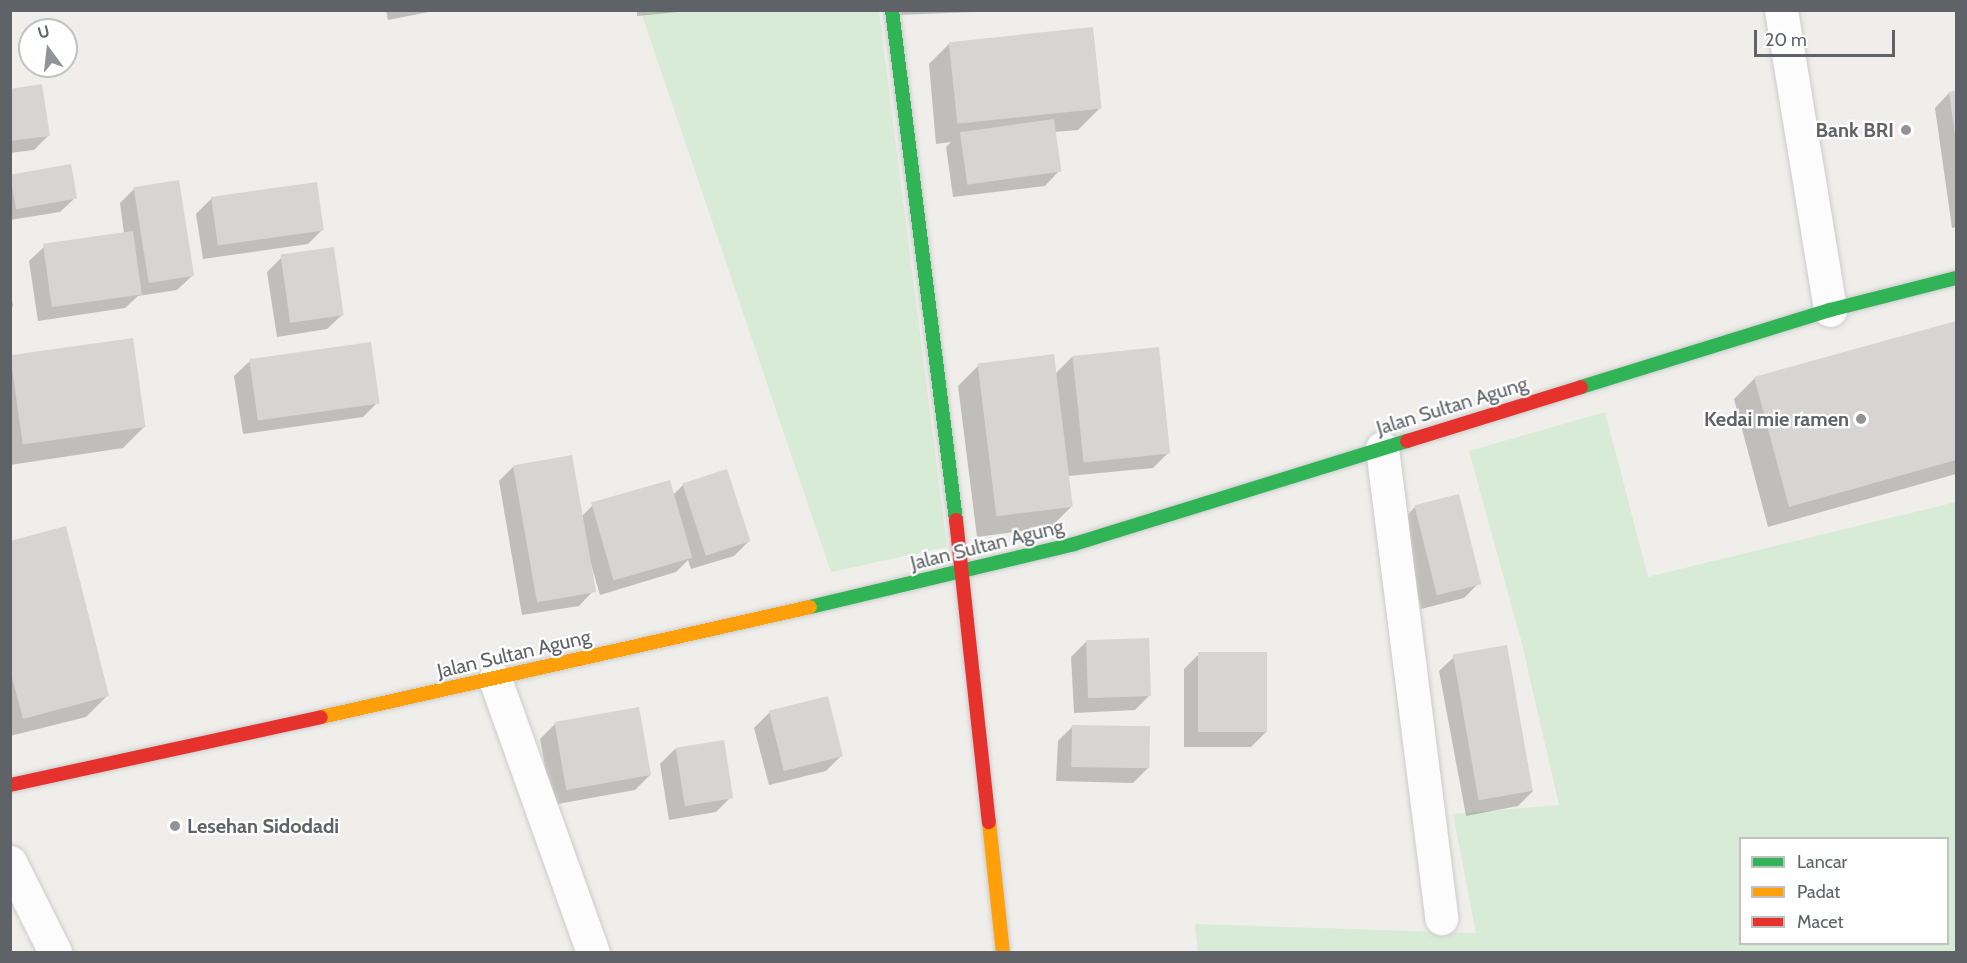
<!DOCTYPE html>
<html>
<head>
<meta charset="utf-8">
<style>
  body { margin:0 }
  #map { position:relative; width:1967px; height:963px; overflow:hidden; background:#efeeea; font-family:Cabin,sans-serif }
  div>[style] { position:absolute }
  .green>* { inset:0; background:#d8ebd6 }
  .shadow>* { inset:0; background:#0003 }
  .building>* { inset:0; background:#d6d5d3; transform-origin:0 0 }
  .roads { filter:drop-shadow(0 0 2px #cbcccc) drop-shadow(0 0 2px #cbcccc) }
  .street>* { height:33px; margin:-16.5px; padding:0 16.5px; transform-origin:16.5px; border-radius:16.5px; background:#fdfcfc }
  .fast>* { height:14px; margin:-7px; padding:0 7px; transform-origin:7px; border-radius:7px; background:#30b455 }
  .slow>* { height:14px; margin:-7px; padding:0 7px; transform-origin:7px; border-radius:7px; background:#ff9f0a }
  .jam>* { height:14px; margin:-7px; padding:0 7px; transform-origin:7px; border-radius:7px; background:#e5322d }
  .dots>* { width:16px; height:16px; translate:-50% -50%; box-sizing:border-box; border:3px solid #fff; border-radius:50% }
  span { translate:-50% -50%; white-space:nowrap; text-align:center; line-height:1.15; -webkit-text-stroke:4.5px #fff; paint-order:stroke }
  .poi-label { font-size:20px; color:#5f6368; font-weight:700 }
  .right { translate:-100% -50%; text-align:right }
  .left { translate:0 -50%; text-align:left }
  .street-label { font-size:20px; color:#5f6368 }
  .frame { position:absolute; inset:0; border:12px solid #5f6368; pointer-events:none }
  .legend { position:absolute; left:1739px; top:837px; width:210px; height:108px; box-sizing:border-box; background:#fff; border:2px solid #bfc1c3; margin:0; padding:8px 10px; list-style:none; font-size:18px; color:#5f6368 }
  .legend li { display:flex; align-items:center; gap:12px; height:30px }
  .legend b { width:30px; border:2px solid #bfc1c3 }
  .north { position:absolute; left:18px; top:18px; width:60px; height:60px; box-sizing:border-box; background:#fff; border:2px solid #bfc1c3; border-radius:50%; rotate:345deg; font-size:16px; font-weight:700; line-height:24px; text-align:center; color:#5f6368 }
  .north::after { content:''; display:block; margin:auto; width:21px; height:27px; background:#919496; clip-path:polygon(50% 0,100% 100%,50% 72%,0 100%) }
  .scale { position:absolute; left:1754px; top:30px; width:141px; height:27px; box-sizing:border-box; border:3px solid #5f6368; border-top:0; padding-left:8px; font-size:18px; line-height:21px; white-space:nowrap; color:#5f6368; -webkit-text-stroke:4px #fff; paint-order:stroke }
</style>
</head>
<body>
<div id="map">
  <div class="green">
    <i style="clip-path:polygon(675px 10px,879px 11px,947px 547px,831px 572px,642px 15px)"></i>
    <i style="clip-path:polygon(evenodd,1605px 412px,1648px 577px,1956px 502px,1956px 952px,1198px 952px,1195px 924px,1476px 933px,1453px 814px,1559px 805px,1522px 644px,1469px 451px,1605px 412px,1740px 838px,1948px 838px,1948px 944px,1740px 944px,1740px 838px)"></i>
  </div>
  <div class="shadow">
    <i style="clip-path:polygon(386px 10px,439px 10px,388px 20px)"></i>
    <i style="clip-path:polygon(637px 10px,698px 10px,637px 16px)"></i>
    <i style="clip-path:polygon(898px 10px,1027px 10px,898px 15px)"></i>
    <i style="clip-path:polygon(950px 43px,1099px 109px,1078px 130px,1054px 132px,1059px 171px,1045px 186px,953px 197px,946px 147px,951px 142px,936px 144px,929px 64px)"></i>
    <i style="clip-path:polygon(10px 90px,49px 135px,34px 150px,10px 153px)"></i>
    <i style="clip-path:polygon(1956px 92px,1956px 227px,1952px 228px,1935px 108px,1949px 93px)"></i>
    <i style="clip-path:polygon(10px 174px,75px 198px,60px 212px,10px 220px)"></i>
    <i style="clip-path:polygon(135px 188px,192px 276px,177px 290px,138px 296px,125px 308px,38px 321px,29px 261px,44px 247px,124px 234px,120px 203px)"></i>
    <i style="clip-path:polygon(211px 199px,323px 229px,308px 244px,203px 259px,196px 214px)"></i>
    <i style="clip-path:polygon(282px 257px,342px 315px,327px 329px,277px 337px,267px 272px)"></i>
    <i style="clip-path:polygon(10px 290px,13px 306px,10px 308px)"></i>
    <i style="clip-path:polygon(1956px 323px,1956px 474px,1768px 527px,1734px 399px,1755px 378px)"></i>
    <i style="clip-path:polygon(10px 357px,144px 427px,123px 448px,10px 465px)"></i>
    <i style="clip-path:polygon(1072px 357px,1168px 453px,1153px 468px,1068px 476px,1072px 506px,1051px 527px,977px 537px,958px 386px,979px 365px,1055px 374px)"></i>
    <i style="clip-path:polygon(249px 362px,378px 402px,363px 417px,243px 434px,234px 376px)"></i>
    <i style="clip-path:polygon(514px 466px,581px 517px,593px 505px,673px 495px,683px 485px,749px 541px,734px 556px,691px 569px,688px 560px,676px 572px,600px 595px,591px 564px,589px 564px,593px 591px,579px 606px,522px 615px,499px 481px)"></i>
    <i style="clip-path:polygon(1415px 507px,1479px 583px,1464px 598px,1421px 609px,1400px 522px)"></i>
    <i style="clip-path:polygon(10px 542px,107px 696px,86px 717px,10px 736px)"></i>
    <i style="clip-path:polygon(1086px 642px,1150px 695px,1135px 710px,1074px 713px,1071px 657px)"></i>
    <i style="clip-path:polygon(1199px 654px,1266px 732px,1251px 747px,1184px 747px,1184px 669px)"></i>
    <i style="clip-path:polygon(1454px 657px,1533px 791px,1518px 806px,1466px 816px,1439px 671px)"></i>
    <i style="clip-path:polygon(826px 698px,841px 756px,826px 771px,769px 785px,754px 728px,769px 713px)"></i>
    <i style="clip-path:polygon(555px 724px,650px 775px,635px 790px,552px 805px,540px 739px)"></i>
    <i style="clip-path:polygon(1073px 726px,1148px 768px,1133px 783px,1056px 781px,1058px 741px)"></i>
    <i style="clip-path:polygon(675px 749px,731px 797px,716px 812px,669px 820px,660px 764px)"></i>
  </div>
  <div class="building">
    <i style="left:1093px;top:27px;width:82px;height:145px;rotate:84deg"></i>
    <i style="clip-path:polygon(42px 84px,50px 136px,10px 141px,10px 89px)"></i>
    <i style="clip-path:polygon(1956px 90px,1956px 135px,1955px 135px,1949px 92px)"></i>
    <i style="left:1054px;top:119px;width:53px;height:95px;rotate:82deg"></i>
    <i style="left:71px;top:164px;width:35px;height:62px;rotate:80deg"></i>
    <i style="left:179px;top:180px;width:97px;height:46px;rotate:81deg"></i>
    <i style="left:317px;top:182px;width:49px;height:107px;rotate:82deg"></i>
    <i style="left:133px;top:231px;width:64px;height:91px;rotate:82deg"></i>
    <i style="left:334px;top:247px;width:69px;height:54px;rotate:82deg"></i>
    <i style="clip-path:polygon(1956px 321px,1956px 460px,1789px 507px,1754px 377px)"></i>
    <i style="left:133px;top:338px;width:90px;height:124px;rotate:82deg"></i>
    <i style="left:371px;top:342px;width:62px;height:123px;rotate:82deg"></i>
    <i style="left:1159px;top:347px;width:107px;height:87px;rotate:84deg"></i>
    <i style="left:1054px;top:354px;width:154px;height:77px;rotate:83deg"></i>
    <i style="left:572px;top:455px;width:139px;height:60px;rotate:80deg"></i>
    <i style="left:727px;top:469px;width:76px;height:47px;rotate:72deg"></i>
    <i style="left:670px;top:480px;width:81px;height:82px;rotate:74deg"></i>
    <i style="left:1459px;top:494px;width:93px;height:46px;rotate:76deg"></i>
    <i style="clip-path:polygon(66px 526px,109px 696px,23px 719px,10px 670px,10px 541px)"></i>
    <i style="left:1149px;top:638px;width:58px;height:63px;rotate:88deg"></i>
    <i style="left:1507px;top:645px;width:148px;height:55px;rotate:80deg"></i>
    <i style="left:1198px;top:652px;width:69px;height:80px"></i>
    <i style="left:828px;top:696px;width:62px;height:61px;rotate:76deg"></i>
    <i style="left:639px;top:707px;width:69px;height:86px;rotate:80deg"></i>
    <i style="left:1072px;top:725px;width:78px;height:42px;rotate:1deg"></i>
    <i style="left:724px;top:740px;width:59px;height:49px;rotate:81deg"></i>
  </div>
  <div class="roads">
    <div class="street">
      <i style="left:1781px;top:10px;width:304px;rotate:80.7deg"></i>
      <i style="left:1382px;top:448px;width:474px;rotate:82.8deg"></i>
      <i style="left:495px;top:679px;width:290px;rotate:70.3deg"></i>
      <i style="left:10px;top:862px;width:101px;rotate:63.4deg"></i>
    </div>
    <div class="fast">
      <i style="left:892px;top:10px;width:514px;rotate:82.85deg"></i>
      <i style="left:1581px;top:387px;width:261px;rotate:-17.2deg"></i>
      <i style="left:1830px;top:310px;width:130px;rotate:-14.3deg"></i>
      <i style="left:810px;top:607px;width:271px;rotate:-13.4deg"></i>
      <i style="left:1074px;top:544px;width:349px;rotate:-17.2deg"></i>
    </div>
    <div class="slow">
      <i style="left:321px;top:717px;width:501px;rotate:-12.68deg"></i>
      <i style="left:989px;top:822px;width:131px;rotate:83.9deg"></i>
    </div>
    <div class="jam">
      <i style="left:1407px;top:441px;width:182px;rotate:-17.2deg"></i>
      <i style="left:956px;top:520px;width:304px;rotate:83.8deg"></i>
      <i style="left:10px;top:785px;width:318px;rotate:-12.3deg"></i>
    </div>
  </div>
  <div class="dots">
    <i style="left:1906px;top:130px;background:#919496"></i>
    <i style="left:1861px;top:419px;background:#919496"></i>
    <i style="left:175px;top:826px;background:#919496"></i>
  </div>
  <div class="poi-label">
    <span class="right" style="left:1894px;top:130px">Bank BRI</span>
    <span class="right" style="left:1849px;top:419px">Kedai mie ramen</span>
    <span class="left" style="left:187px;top:826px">Lesehan Sidodadi</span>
  </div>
  <div class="street-label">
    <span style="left:1452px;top:406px;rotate:-17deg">Jalan Sultan Agung</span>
    <span style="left:987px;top:545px;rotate:-14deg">Jalan Sultan Agung</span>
    <span style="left:514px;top:654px;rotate:-13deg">Jalan Sultan Agung</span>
  </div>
  <div class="frame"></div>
  <ul class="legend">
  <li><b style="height:8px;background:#30b455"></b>Lancar</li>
  <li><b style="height:8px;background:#ff9f0a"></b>Padat</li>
  <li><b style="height:8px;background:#e5322d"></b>Macet</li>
  </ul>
  <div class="north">U</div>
  <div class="scale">20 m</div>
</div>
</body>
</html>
